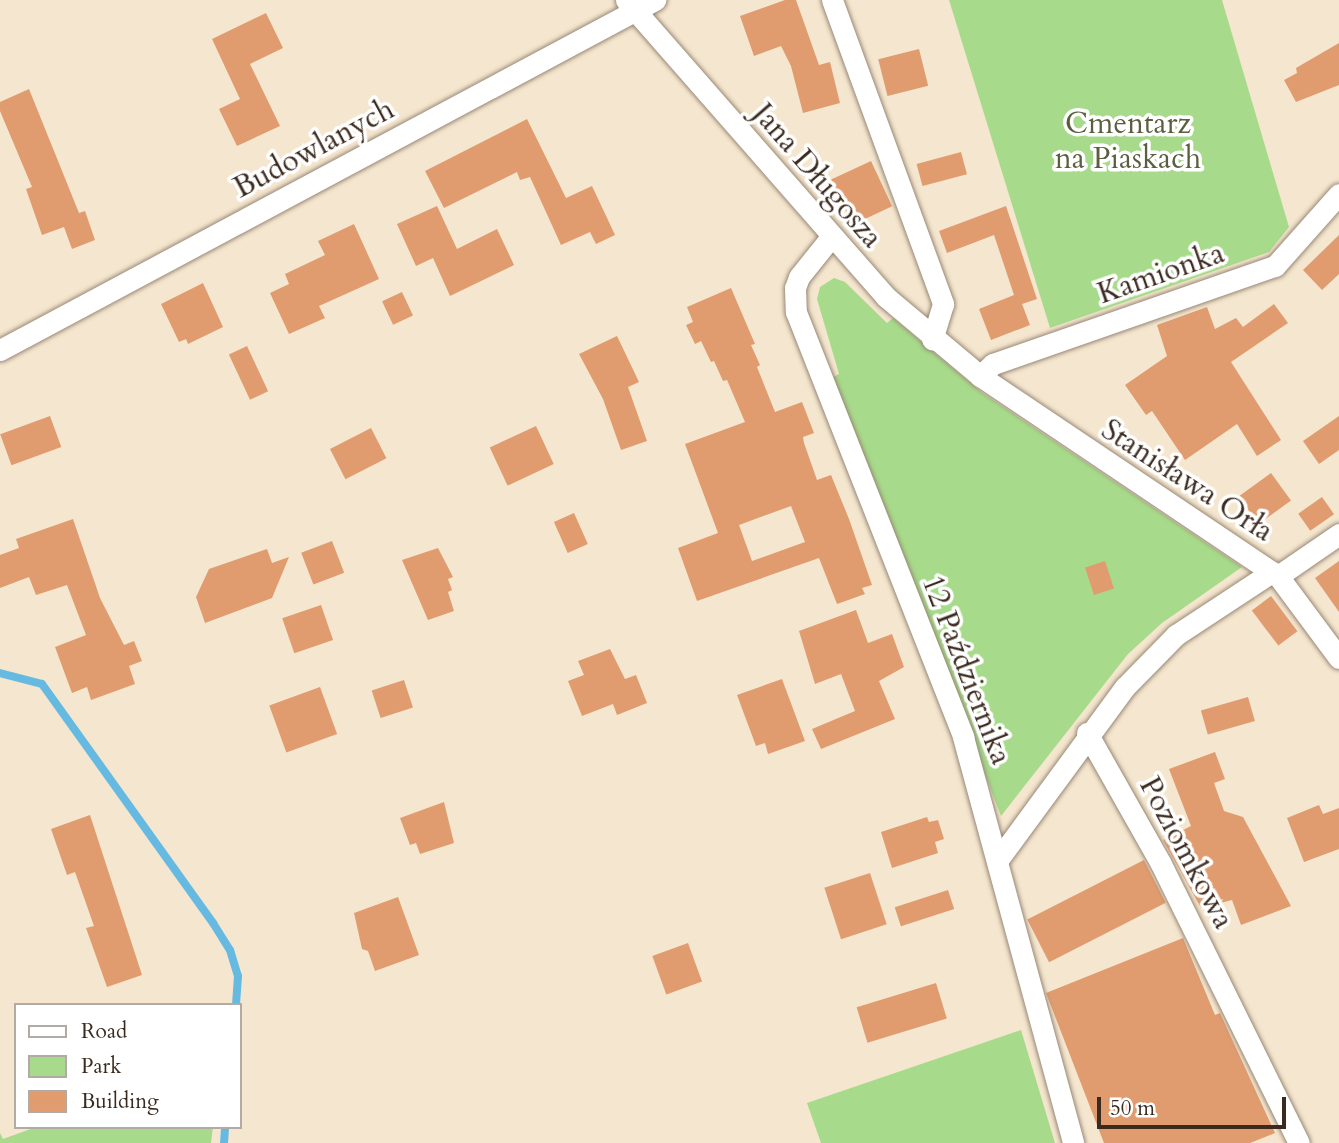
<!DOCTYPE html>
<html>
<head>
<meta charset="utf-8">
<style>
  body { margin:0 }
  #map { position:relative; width:1339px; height:1143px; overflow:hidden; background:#f5e6cf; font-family:Cardo,serif }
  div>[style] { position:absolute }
  .green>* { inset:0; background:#a7db8b }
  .stream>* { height:8px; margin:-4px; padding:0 4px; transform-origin:4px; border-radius:4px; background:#66bae2 }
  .building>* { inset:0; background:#e09c6f; transform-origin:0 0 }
  .roads { filter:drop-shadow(0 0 2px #988876) drop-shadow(0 0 2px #988876) }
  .minor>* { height:21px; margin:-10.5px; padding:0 10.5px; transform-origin:10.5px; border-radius:10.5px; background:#fff }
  span { translate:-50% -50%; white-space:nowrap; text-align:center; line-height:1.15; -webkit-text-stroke:7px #fff; paint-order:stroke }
  .park-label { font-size:30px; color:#5b5f3f }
  .street-label { font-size:30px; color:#3b2a1e }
  .legend { position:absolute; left:14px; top:1003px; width:228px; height:126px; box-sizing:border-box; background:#fff; border:2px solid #b1aaa5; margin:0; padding:9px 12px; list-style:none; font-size:21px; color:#3b2a1e }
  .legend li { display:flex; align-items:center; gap:14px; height:35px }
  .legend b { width:35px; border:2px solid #b1aaa5 }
  .scale { position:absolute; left:1097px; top:1097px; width:189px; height:32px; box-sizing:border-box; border:4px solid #3b2a1e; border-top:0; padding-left:9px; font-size:21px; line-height:24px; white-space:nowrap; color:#3b2a1e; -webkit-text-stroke:5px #fff; paint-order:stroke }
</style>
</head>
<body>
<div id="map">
  <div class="green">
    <i style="clip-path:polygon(949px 0,1222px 0,1289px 227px,1269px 252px,1050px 328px)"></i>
    <i style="clip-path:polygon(834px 278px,845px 282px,887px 323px,893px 318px,981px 392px,1242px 567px,1162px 623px,1128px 654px,1001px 816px,833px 377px,839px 374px,817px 299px,820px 287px)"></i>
    <i style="clip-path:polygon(1021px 1030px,1055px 1143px,821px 1143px,807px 1103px)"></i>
    <i style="clip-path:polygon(36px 1127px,213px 1127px,211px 1143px,0 1143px,0 1133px,3px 1139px)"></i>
  </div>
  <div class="stream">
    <i style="left:0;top:673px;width:43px;rotate:14.7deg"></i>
    <i style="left:42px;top:684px;width:294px;rotate:54.4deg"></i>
    <i style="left:213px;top:923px;width:32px;rotate:58deg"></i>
    <i style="left:230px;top:950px;width:27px;rotate:73deg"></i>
    <i style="left:238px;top:976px;width:29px;rotate:94deg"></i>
    <i style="left:224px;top:1143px;width:16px;rotate:-86deg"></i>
  </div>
  <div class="building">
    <i style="clip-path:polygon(785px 0,796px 0,819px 65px,830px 62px,840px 103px,803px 113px,791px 66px,781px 46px,754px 56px,740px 16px)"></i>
    <i style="clip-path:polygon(266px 13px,283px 48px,250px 64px,280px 126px,237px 146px,219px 109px,240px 99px,212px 39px)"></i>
    <i style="clip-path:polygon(1339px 43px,1339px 85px,1296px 102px,1284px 80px,1297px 73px,1296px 68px)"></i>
    <i style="left:919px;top:49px;width:38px;height:42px;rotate:76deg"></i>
    <i style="clip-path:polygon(29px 89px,79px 213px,85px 211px,95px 240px,72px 249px,64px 227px,42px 235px,26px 189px,32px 187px,0 111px,0 102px)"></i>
    <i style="clip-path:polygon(527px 119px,566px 198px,592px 186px,615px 235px,596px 244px,590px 232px,561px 245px,530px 177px,520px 180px,517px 172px,444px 208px,425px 171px)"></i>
    <i style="left:961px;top:152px;width:23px;height:46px;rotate:75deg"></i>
    <i style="left:871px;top:161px;width:50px;height:44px;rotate:65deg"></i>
    <i style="clip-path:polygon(437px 206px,457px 249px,497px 229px,514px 265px,450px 296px,433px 258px,416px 266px,397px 224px)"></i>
    <i style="clip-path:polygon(1006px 206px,1037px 299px,1022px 304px,1030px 325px,991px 340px,979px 309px,1014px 295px,994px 235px,947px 253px,939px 231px)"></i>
    <i style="clip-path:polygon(354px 224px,379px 279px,319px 306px,325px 318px,289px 334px,270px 293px,289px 284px,285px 274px,325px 255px,318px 241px)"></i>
    <i style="clip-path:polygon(1339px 235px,1339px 274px,1322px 290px,1303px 270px)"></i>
    <i style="clip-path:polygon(203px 283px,223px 327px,188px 344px,186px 339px,179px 342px,161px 304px)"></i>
    <i style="clip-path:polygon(evenodd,731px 288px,755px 344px,751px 345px,760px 365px,757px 367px,775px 412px,802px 402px,814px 433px,803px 437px,804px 443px,817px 480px,831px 475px,849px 519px,872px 585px,862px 588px,865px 594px,837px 604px,819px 558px,697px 601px,678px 548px,718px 533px,685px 444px,745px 422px,727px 380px,723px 381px,714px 361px,711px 362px,701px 341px,695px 344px,686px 325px,693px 322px,687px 307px,731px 288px,791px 506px,805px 542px,752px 561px,739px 525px,791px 506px)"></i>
    <i style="left:402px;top:292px;width:26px;height:22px;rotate:65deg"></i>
    <i style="clip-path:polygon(1274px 304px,1288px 323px,1231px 362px,1281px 440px,1257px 456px,1237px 424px,1185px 460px,1152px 411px,1146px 415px,1125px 385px,1167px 356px,1157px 325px,1207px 307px,1215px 329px,1236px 318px,1243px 327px)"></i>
    <i style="clip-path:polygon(617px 336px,639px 382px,628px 387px,647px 441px,621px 450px,603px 399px,579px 354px)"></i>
    <i style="left:247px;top:346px;width:50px;height:20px;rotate:65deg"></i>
    <i style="left:50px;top:416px;width:33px;height:53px;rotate:70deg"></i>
    <i style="clip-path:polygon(1339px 416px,1339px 450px,1319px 464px,1303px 441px)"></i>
    <i style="left:536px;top:426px;width:42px;height:51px;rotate:65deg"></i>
    <i style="left:371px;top:428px;width:34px;height:46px;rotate:63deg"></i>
    <i style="left:1271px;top:473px;width:34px;height:40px;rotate:54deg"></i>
    <i style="left:1322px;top:497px;width:21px;height:29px;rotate:55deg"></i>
    <i style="left:574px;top:513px;width:34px;height:22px;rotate:66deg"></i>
    <i style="clip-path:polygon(73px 519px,100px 598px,124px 645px,134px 641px,142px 661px,129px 666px,135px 684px,91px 700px,87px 687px,72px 693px,55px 647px,86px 635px,67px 585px,36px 595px,29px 577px,0 588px,0 555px,19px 548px,16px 539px)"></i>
    <i style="left:332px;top:541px;width:34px;height:33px;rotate:69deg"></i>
    <i style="clip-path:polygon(438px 548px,453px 577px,448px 579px,452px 590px,448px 592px,454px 611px,428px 620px,402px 560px)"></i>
    <i style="clip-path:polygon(267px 549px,272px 563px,289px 557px,272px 598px,205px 623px,196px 597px,209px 569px)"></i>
    <i style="left:1105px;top:561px;width:29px;height:21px;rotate:72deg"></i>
    <i style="clip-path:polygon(1339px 561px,1339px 612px,1315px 578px)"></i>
    <i style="left:1271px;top:596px;width:44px;height:24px;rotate:53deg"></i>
    <i style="left:321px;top:605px;width:37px;height:41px;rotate:71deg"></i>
    <i style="clip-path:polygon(856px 610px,868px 643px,892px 634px,904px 667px,879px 681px,895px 719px,821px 749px,812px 729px,855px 711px,841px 674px,815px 684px,799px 631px)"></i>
    <i style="clip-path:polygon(610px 649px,625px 679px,636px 675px,647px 703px,617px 715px,613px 704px,582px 716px,568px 681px,584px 675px,578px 661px)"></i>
    <i style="clip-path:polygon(782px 679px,805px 741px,768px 754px,765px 743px,756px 746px,737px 695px)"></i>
    <i style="left:404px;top:680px;width:29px;height:34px;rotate:72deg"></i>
    <i style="left:320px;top:687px;width:50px;height:54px;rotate:70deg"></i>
    <i style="left:1248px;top:697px;width:25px;height:49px;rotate:74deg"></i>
    <i style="clip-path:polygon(1215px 752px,1225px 779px,1214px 783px,1224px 811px,1243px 817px,1291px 906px,1241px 925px,1232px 900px,1201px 908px,1163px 840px,1191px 826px,1169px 769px)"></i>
    <i style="clip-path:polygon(444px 802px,454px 843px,420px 854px,416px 843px,410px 845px,400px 818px)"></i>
    <i style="clip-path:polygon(1319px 805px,1323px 814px,1339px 808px,1339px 849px,1304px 862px,1287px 818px)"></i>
    <i style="clip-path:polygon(90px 815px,142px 975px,107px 987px,86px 928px,94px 926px,75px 872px,67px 875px,51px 829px)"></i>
    <i style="clip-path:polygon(927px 817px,929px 822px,938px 820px,944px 839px,935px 842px,938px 853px,892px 868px,881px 832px)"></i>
    <i style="left:1144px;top:860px;width:48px;height:131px;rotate:63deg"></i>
    <i style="left:870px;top:873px;width:54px;height:48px;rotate:72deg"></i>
    <i style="left:948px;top:890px;width:20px;height:56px;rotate:72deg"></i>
    <i style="clip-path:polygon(398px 897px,419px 955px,375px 971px,368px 951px,362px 949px,354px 913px)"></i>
    <i style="clip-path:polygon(1183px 938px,1215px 1015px,1220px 1013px,1275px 1133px,1250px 1143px,1104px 1143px,1046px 993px)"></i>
    <i style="left:688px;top:943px;width:41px;height:38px;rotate:70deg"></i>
    <i style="left:936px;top:983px;width:37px;height:83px;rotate:73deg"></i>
  </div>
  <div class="roads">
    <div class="minor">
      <i style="left:626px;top:0;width:395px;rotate:48.8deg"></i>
      <i style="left:886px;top:297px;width:123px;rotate:40deg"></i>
      <i style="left:980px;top:376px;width:359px;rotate:33.9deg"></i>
      <i style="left:1278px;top:576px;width:102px;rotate:53.4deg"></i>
      <i style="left:832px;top:0;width:324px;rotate:69.9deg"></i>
      <i style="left:943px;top:304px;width:37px;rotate:107deg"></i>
      <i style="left:831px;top:237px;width:51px;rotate:128.7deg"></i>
      <i style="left:799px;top:277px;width:12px;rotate:110deg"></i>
      <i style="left:795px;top:288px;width:24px;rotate:88deg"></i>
      <i style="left:796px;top:312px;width:457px;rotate:68.5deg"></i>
      <i style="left:963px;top:737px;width:421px;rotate:74.8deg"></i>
      <i style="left:0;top:350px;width:743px;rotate:-28.12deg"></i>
      <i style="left:980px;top:376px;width:18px;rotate:-43deg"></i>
      <i style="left:993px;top:364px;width:299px;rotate:-19.2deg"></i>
      <i style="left:1275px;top:266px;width:96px;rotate:-48.4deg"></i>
      <i style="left:1278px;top:576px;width:74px;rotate:-34.5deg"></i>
      <i style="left:1087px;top:733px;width:150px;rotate:60.5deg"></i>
      <i style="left:1161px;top:864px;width:311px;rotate:63.7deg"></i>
      <i style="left:997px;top:861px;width:216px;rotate:-53.7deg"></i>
      <i style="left:1125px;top:687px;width:73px;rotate:-45.6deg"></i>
      <i style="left:1176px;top:635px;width:115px;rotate:-33.3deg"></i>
    </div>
  </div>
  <div class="park-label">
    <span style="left:1128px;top:141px">Cmentarz<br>na Piaskach</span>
  </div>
  <div class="street-label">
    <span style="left:314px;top:149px;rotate:-28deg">Budowlanych</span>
    <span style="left:817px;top:176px;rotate:49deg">Jana Długosza</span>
    <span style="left:1161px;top:274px;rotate:-19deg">Kamionka</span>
    <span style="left:1187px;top:481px;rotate:33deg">Stanisława Orła</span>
    <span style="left:966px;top:670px;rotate:69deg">12 Października</span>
    <span style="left:1186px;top:853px;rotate:62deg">Poziomkowa</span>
  </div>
  <ul class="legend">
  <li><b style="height:9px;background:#fff"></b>Road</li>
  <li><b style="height:19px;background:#a7db8b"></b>Park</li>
  <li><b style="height:19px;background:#e09c6f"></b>Building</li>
  </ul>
  <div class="scale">50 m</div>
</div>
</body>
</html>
